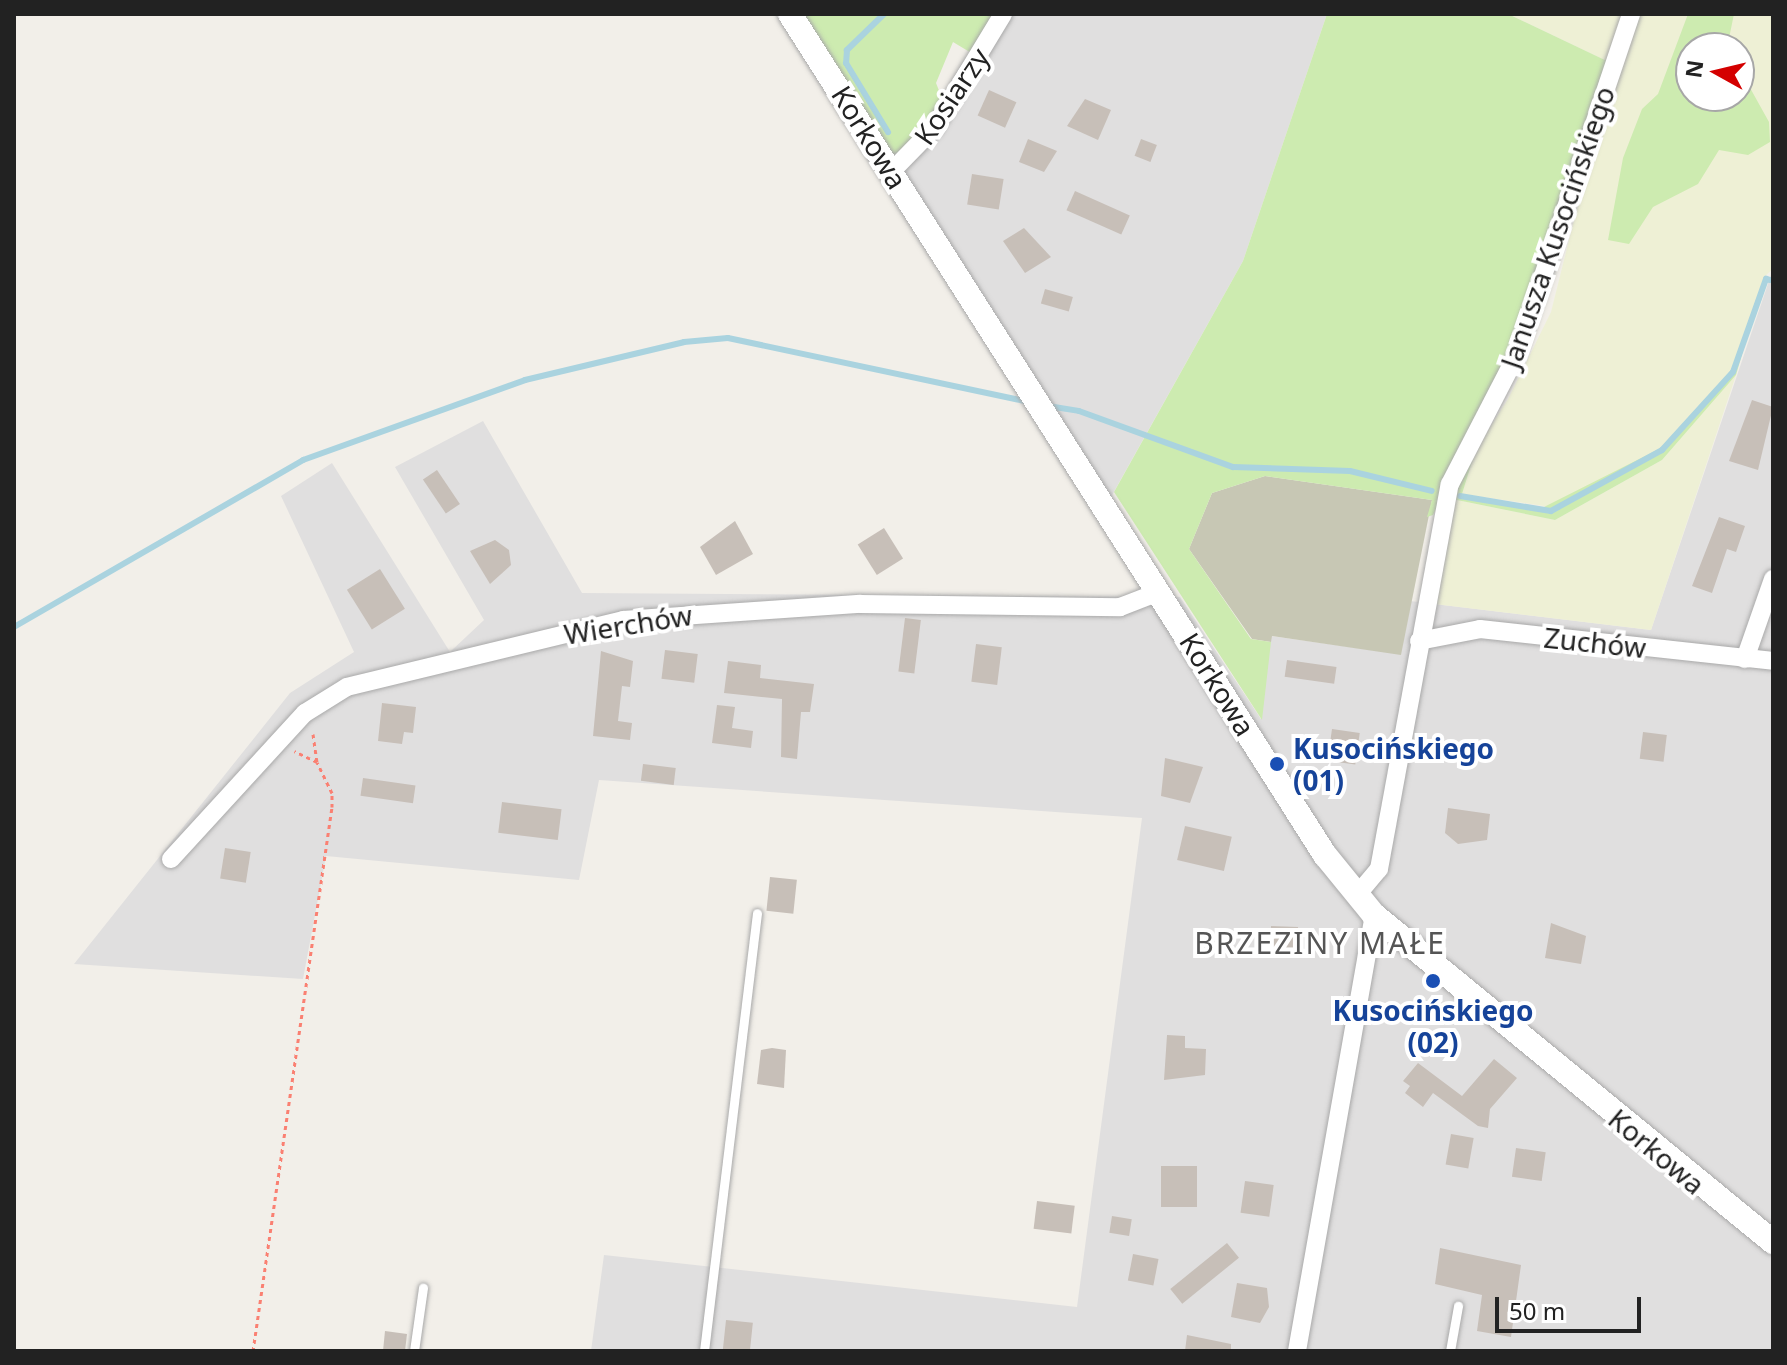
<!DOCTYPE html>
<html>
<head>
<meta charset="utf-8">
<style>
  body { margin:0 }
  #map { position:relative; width:1787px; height:1365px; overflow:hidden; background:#f2efe9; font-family:"Noto Sans",sans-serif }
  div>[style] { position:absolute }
  .residential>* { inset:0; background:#e0dfdf }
  .construction>* { inset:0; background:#c7c7b4 }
  .farmland>* { inset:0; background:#eef0d5 }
  .grass>* { inset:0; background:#cdebb0 }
  .stream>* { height:6px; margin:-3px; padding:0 3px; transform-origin:3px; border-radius:3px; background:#aad3df }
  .building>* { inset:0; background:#c7bfb8; transform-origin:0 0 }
  .path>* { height:3px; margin-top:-1.5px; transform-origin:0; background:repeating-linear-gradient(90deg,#fa8072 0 4px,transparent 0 8px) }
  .roads { filter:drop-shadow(0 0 2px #a9a9a9) drop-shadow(0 0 2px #a9a9a9) }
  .service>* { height:9px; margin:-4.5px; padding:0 4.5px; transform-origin:4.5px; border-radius:4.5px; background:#fff }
  .minor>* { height:18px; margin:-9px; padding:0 9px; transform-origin:9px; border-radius:9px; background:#fff }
  .tertiary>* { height:24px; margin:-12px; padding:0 12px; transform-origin:12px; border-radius:12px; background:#fff }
  .dots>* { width:22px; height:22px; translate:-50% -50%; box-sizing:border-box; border:4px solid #fff; border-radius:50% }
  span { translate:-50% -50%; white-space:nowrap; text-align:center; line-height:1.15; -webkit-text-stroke:8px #fff; paint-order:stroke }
  .street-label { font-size:28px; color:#222 }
  .transit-label { font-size:28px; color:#164399; font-weight:700 }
  .left { translate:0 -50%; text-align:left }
  .neighbourhood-label { font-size:30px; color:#555; letter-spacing:2px }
  .frame { position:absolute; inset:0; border:16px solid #222; pointer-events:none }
  .north { position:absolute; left:1675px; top:32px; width:80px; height:80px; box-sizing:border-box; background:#fff; border:2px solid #a7a7a7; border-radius:50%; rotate:278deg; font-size:22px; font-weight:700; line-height:32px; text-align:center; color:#222 }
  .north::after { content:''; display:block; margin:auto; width:28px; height:36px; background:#d40000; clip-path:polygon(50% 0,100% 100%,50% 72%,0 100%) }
  .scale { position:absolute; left:1495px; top:1297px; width:146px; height:36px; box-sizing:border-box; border:4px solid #222; border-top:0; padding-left:10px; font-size:24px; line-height:28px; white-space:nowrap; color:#222; -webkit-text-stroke:6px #fff; paint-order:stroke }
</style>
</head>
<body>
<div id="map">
  <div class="residential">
    <i style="clip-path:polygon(1009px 14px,1327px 14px,1243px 261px,1111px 497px,902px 176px)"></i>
    <i style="clip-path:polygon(1773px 269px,1773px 1351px,591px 1351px,604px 1255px,1077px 1307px,1142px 818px,599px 780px,579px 880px,326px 856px,303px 979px,74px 964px,290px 693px,354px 652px,281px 496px,332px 463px,450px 652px,484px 620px,395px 467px,483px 421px,582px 593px,1180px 597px,1261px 719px,1271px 636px,1400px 654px,1410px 601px,1651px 630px)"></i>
  </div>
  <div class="construction">
    <i style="clip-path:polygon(1265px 476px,1432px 500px,1401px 655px,1272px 636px,1271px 642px,1252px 639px,1189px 549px,1212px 493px)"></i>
  </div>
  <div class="farmland">
    <i style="clip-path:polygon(1508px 14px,1624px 14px,1609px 62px)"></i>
    <i style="clip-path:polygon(evenodd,1637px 14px,1773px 14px,1773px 269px,1765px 276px,1731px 371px,1661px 448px,1551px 507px,1462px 494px,1476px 449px,1508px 399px,1551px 312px,1587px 168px,1637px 14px,1691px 48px,1739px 48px,1739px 96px,1691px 96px,1691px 48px)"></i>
    <i style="clip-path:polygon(1736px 375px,1651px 630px,1434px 604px,1452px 499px,1555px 520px,1662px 460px)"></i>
  </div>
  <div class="grass">
    <i style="clip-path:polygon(802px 14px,996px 14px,973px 54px,953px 42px,936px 83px,942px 98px,932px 119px,910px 147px,893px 155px)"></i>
    <i style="clip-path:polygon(1327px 14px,1508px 14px,1609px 62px,1513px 353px,1433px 515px,1427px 517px,1432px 500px,1265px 476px,1212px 493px,1189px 549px,1251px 639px,1271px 642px,1262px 720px,1114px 492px,1243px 261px)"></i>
    <i style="clip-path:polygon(1688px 14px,1734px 14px,1727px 48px,1691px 48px,1691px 96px,1739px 96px,1739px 68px,1769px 122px,1770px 142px,1748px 155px,1719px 150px,1698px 184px,1653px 207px,1629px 244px,1608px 240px,1623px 158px,1642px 109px,1658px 94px)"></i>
    <i style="clip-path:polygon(1765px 275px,1736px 375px,1662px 460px,1555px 520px,1452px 499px,1476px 449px,1462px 494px,1542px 508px,1661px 448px,1731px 371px)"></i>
  </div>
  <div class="stream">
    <i style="left:884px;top:14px;width:52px;rotate:135.8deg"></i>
    <i style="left:847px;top:50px;width:13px;rotate:94deg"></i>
    <i style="left:846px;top:63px;width:81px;rotate:58.7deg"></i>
    <i style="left:1048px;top:406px;width:31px;rotate:9deg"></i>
    <i style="left:1079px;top:411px;width:164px;rotate:20deg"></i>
    <i style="left:1233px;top:467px;width:117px;rotate:2deg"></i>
    <i style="left:1350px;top:471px;width:84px;rotate:13.7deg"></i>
    <i style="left:1460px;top:496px;width:92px;rotate:9.4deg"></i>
    <i style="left:1551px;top:511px;width:127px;rotate:-28.8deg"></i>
    <i style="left:1662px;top:450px;width:105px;rotate:-47.7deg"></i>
    <i style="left:1733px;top:372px;width:99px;rotate:-70.5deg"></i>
    <i style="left:1766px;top:279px;width:4px;rotate:14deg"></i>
    <i style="left:14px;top:627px;width:334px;rotate:-30deg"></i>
    <i style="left:303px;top:460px;width:236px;rotate:-19.8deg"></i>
    <i style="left:525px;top:380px;width:163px;rotate:-13.4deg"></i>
    <i style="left:684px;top:342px;width:44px;rotate:-5.2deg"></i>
    <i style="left:728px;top:338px;width:308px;rotate:12deg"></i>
  </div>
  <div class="building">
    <i style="left:989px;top:90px;width:30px;height:28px;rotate:24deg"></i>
    <i style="clip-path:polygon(1085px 99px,1111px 110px,1098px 140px,1067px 126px)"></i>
    <i style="clip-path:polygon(1028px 139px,1057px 151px,1044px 172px,1019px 162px)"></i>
    <i style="left:1141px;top:139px;width:17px;height:18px;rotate:21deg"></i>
    <i style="left:972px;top:174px;width:32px;height:31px;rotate:9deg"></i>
    <i style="left:1075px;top:191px;width:60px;height:21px;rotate:24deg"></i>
    <i style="clip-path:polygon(1024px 228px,1051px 257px,1025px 273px,1003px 241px)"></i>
    <i style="left:1045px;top:289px;width:29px;height:15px;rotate:16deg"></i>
    <i style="clip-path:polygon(1752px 400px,1773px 407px,1758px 470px,1729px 461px)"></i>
    <i style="left:437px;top:470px;width:41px;height:17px;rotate:56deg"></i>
    <i style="clip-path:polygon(1719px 517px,1745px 526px,1736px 552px,1727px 549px,1712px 593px,1692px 586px)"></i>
    <i style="clip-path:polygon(735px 521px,753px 554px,716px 575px,700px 547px)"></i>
    <i style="left:884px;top:528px;width:36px;height:31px;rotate:58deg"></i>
    <i style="clip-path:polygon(495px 540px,509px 550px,511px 565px,490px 584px,470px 551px)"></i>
    <i style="left:380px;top:569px;width:47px;height:39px;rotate:58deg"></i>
    <i style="left:905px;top:618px;width:16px;height:54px;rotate:7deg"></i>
    <i style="left:976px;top:644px;width:26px;height:38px;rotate:7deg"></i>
    <i style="left:665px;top:650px;width:33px;height:29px;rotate:7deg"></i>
    <i style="clip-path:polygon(601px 651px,633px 661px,630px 687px,622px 686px,618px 721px,632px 723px,630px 740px,593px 736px)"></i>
    <i style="left:1287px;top:660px;width:50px;height:17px;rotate:8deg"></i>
    <i style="clip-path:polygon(728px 661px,761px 665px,760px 678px,814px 684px,810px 712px,801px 712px,797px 759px,781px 757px,782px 699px,724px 693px)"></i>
    <i style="clip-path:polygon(382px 703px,416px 707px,413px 733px,404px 732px,402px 744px,378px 741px)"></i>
    <i style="clip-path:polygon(717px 705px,735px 707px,732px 728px,753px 731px,751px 748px,712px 743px)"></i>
    <i style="left:1332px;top:729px;width:28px;height:32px;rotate:8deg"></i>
    <i style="left:1643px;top:732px;width:24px;height:27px;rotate:7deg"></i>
    <i style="clip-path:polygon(1165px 758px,1203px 767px,1190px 803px,1161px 796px)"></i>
    <i style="left:643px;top:764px;width:33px;height:17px;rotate:7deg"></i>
    <i style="left:363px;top:778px;width:53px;height:18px;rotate:8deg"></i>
    <i style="left:502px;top:802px;width:60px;height:31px;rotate:7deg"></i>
    <i style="clip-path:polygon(1448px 808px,1490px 814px,1487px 840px,1458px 844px,1445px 833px)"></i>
    <i style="left:1185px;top:826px;width:48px;height:35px;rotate:13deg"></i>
    <i style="left:225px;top:848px;width:26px;height:31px;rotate:9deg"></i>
    <i style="left:770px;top:877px;width:27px;height:34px;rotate:6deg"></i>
    <i style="clip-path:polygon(1551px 923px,1586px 936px,1581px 964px,1545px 958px)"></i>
    <i style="left:1271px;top:926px;width:27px;height:22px;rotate:2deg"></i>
    <i style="clip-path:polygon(1167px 1035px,1185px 1036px,1185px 1048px,1206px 1049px,1205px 1075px,1164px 1080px)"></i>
    <i style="clip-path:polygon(772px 1048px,786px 1050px,784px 1088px,757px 1084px,761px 1050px)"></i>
    <i style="clip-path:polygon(1494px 1059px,1517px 1078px,1490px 1109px,1488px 1128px,1478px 1126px,1433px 1093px,1423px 1107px,1405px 1093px,1410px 1086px,1403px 1081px,1418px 1063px,1462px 1096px)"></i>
    <i style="left:1451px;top:1134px;width:23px;height:31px;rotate:10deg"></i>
    <i style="left:1516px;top:1148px;width:30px;height:29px;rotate:8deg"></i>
    <i style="left:1161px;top:1166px;width:36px;height:41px"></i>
    <i style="left:1245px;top:1181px;width:29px;height:32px;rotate:8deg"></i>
    <i style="left:1037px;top:1201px;width:38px;height:28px;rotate:7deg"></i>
    <i style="left:1112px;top:1216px;width:20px;height:17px;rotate:9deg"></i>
    <i style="left:1227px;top:1243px;width:19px;height:73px;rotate:51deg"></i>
    <i style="clip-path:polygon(1440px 1248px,1521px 1265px,1511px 1337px,1477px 1331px,1482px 1295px,1435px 1284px)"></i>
    <i style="left:1133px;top:1254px;width:26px;height:27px;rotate:11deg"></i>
    <i style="clip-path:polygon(1237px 1283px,1267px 1288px,1269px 1307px,1260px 1323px,1231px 1317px)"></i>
    <i style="left:726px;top:1320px;width:27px;height:31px;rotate:6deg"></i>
    <i style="clip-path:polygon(385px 1331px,407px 1334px,405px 1351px,383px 1351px)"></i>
    <i style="clip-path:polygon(1187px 1335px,1231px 1344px,1231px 1351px,1185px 1351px)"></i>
  </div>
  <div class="path">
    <i style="left:313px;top:734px;width:28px;rotate:82deg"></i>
    <i style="left:253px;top:1351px;width:550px;rotate:-81.74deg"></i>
    <i style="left:332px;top:807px;width:14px;rotate:-90deg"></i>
    <i style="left:332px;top:793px;width:34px;rotate:-116deg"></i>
    <i style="left:317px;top:762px;width:25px;rotate:-154deg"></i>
  </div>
  <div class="roads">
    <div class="service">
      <i style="left:414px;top:1351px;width:64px;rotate:-81.9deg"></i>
      <i style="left:704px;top:1351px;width:441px;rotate:-83.1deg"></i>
      <i style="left:1450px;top:1351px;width:46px;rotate:-79.9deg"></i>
    </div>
    <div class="minor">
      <i style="left:892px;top:171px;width:60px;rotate:-45.7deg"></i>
      <i style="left:934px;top:128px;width:133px;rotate:-58.8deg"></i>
      <i style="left:1419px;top:641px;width:62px;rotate:-11.1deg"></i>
      <i style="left:1480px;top:629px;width:295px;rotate:6.2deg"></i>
      <i style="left:1745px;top:659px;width:85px;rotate:-70.7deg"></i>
      <i style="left:171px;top:859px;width:198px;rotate:-47.5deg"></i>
      <i style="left:305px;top:713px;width:49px;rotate:-31.8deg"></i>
      <i style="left:347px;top:687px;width:284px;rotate:-13.6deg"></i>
      <i style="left:623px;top:620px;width:238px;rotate:-3.9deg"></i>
      <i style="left:860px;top:604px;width:260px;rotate:0.7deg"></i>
      <i style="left:1120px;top:607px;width:42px;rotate:-21deg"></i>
      <i style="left:1357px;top:895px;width:34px;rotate:-50deg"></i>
      <i style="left:1379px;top:869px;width:391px;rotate:-79.6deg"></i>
      <i style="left:1450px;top:484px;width:144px;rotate:-62.7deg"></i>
      <i style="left:1516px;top:356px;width:361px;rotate:-71.4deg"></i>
      <i style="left:1297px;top:1351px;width:443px;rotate:-80deg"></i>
    </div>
    <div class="tertiary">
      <i style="left:790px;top:14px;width:997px;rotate:57.54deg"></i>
      <i style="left:1325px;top:855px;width:77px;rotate:50.8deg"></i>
      <i style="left:1374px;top:915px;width:516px;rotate:39.34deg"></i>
    </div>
  </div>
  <div class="dots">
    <i style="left:1277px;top:764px;background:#1a4fb4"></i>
    <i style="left:1433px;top:981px;background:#1a4fb4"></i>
  </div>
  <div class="street-label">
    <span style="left:951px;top:96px;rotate:-56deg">Kosiarzy</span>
    <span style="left:870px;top:137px;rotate:58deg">Korkowa</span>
    <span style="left:1557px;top:227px;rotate:-71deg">Janusza Kusocińskiego</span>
    <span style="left:628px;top:624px;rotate:-9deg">Wierchów</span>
    <span style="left:1595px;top:642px;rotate:6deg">Zuchów</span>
    <span style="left:1218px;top:684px;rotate:58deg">Korkowa</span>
    <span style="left:1657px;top:1151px;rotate:40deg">Korkowa</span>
  </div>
  <div class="transit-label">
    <span class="left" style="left:1293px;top:764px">Kusocińskiego<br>(01)</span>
    <span style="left:1433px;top:1026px">Kusocińskiego<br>(02)</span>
  </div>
  <div class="neighbourhood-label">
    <span style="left:1320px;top:943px">BRZEZINY MAŁE</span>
  </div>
  <div class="frame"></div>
  <div class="north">N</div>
  <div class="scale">50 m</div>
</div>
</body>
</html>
